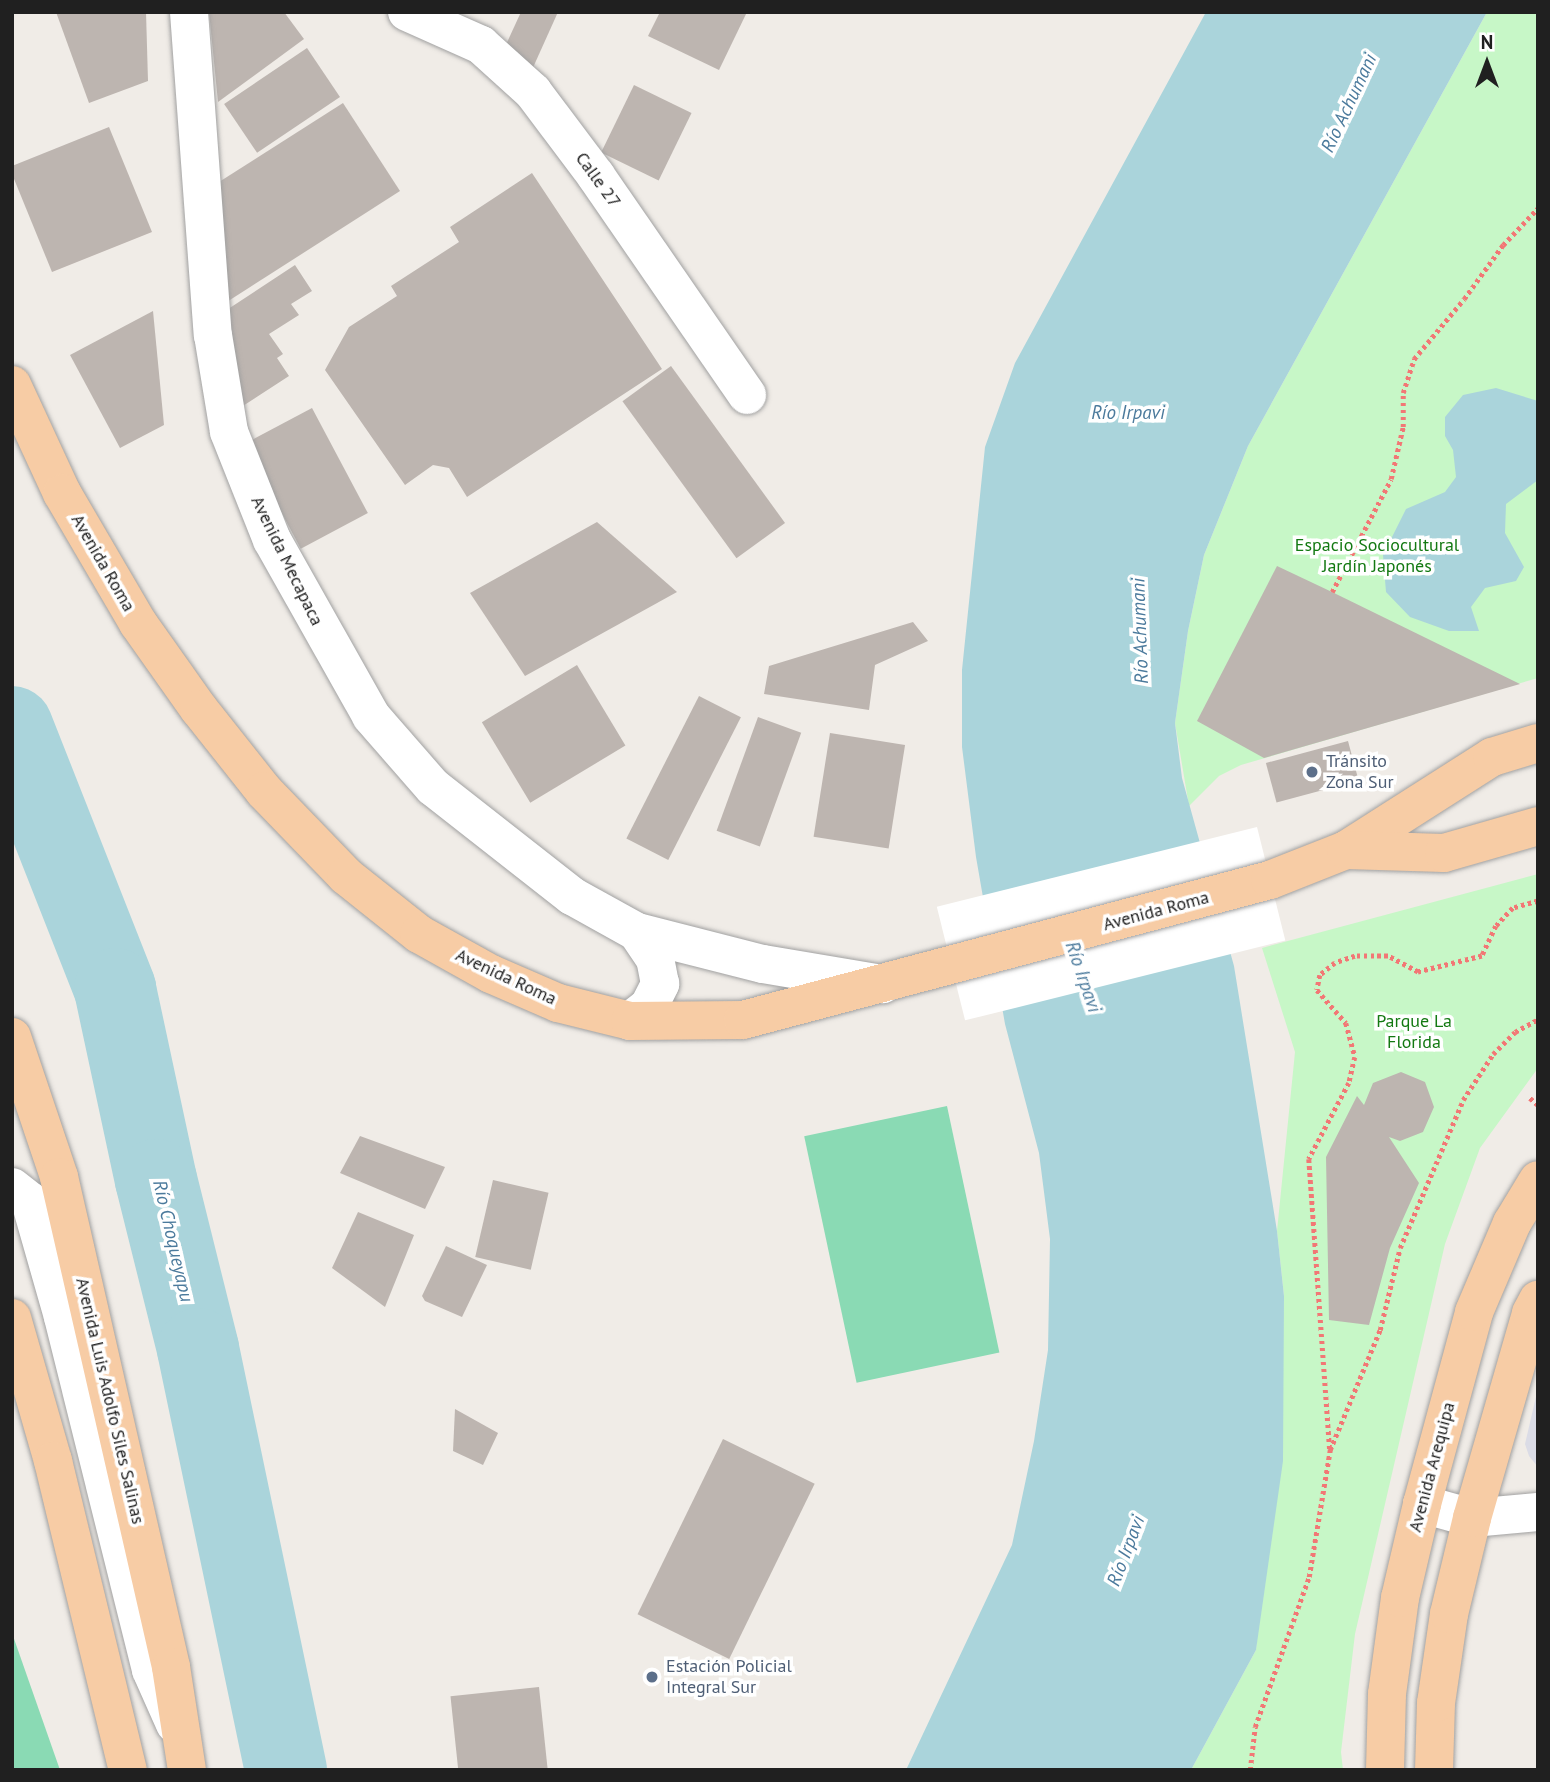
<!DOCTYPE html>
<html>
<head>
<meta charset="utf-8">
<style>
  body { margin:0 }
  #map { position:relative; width:1550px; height:1782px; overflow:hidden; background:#f0ece7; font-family:"PT Sans",sans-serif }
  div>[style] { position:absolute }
  .park>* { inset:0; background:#c7f7c7 }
  .pitch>* { inset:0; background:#8adab4; transform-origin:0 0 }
  .plaza>* { inset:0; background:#dbdce6 }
  .water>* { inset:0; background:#aad4db }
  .pier>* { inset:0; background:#fff; transform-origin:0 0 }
  .river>* { height:82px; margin:-41px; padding:0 41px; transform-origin:41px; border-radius:41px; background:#aad4db }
  .building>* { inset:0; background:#bdb5b0; transform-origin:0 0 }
  .path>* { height:4.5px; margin-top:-2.25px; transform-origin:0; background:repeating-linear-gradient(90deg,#f27775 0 3.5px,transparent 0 7px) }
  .roads { filter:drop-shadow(0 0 2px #a1a1a1) drop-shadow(0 0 2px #a1a1a1) }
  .minor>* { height:38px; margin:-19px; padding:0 19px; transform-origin:19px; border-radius:19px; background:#fff }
  .major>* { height:38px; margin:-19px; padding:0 19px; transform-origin:19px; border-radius:19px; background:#f7cca5 }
  .dots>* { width:19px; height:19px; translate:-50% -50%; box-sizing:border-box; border:4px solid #fff; border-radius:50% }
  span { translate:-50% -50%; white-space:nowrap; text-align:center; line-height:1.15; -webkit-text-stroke:7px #fff; paint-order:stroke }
  .street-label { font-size:18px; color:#202020 }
  .park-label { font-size:18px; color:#137912 }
  .service-label { font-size:18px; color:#4e5e75 }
  .left { translate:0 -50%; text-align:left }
  .water-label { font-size:19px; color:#4b7a9c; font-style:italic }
  .frame { position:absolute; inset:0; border:14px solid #202020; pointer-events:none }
  .north { position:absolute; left:1452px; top:28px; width:70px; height:70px; -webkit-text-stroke:5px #fff; paint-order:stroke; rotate:0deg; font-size:19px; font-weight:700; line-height:28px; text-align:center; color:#202020 }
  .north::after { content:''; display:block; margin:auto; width:24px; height:32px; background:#202020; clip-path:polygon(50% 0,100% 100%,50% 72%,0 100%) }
</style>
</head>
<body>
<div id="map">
  <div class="park">
    <i style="clip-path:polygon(1487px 12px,1538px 12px,1538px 678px,1241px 765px,1219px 776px,1189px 806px,1175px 723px,1188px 631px,1204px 555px,1248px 446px)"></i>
    <i style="clip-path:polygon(1538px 874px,1538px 1068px,1480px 1148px,1445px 1244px,1355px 1634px,1341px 1752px,1343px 1770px,1191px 1770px,1256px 1650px,1284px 1296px,1277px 1231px,1295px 1052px,1262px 948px)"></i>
  </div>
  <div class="pitch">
    <i style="left:947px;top:1106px;width:252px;height:146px;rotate:78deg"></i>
    <i style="clip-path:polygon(12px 1633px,60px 1770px,12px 1770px)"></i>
  </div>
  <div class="plaza">
    <i style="clip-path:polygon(1538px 1388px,1538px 1467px,1529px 1456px,1525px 1444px)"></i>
  </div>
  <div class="water">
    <i style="clip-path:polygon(1206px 12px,1487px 12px,1248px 446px,1204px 555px,1188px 631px,1175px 723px,1182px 778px,1234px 966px,1277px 1231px,1284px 1296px,1283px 1461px,1256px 1650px,1191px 1770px,906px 1770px,1012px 1545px,1034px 1441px,1048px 1350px,1050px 1239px,1039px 1153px,1005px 1024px,976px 857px,962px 747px,962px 670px,985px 447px,1015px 363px)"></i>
    <i style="clip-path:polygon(1496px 388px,1538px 401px,1538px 480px,1506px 504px,1505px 533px,1524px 567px,1516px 581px,1485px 588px,1471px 607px,1479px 631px,1449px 631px,1410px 617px,1386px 592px,1383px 555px,1406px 509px,1445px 492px,1456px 477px,1453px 450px,1445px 436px,1445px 417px,1463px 395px)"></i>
  </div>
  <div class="pier">
    <i style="left:1257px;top:827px;width:117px;height:330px;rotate:76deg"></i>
  </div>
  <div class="river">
    <i style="left:12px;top:727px;width:282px;rotate:68.5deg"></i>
    <i style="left:115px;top:989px;width:195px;rotate:77.9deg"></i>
    <i style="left:156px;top:1180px;width:174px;rotate:76deg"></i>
    <i style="left:198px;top:1349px;width:430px;rotate:78.2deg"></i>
  </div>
  <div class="building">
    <i style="clip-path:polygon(56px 12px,146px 12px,148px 81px,89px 103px)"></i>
    <i style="clip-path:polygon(209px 12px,284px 12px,304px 39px,218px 102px)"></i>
    <i style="clip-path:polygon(521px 12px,558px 12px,531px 72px,504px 49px)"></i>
    <i style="clip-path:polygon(660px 12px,747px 12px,719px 70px,648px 36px)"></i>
    <i style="left:307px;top:48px;width:59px;height:100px;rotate:56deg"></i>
    <i style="left:634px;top:85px;width:64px;height:75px;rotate:26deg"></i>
    <i style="clip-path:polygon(343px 103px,400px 191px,219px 307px,219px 182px)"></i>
    <i style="clip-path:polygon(109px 127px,152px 232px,52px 272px,12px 174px,12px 166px)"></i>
    <i style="clip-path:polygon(532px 173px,662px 369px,467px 497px,449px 468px,433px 465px,405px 485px,325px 370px,349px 327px,397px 296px,391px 286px,459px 242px,450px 227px)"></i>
    <i style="clip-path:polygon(295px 265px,312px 291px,291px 304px,299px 315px,269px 334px,283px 354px,277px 358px,289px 376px,232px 413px,216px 317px)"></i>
    <i style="clip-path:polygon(153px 311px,164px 425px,120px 448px,70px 355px)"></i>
    <i style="left:671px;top:366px;width:194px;height:60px;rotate:54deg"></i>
    <i style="left:312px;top:408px;width:119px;height:76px;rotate:62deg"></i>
    <i style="clip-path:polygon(597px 522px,677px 592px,525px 676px,470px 593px)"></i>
    <i style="clip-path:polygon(1277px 566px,1332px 592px,1520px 684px,1264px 758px,1197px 721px)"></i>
    <i style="clip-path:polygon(913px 622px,928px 641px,875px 665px,869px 710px,764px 694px,769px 666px)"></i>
    <i style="left:577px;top:665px;width:94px;height:111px;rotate:59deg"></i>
    <i style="left:699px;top:696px;width:47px;height:160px;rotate:27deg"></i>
    <i style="left:758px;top:717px;width:46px;height:121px;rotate:20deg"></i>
    <i style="left:830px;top:733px;width:76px;height:105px;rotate:9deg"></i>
    <i style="left:1348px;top:741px;width:41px;height:85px;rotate:75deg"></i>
    <i style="clip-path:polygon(1401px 1072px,1425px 1082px,1434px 1107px,1423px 1132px,1400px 1141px,1389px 1137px,1419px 1183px,1390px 1248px,1369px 1325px,1329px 1320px,1326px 1157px,1357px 1096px,1364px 1105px,1373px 1083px)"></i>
    <i style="clip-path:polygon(360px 1136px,445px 1167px,425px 1209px,340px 1173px)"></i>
    <i style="left:493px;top:1180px;width:57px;height:79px;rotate:13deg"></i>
    <i style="clip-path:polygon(358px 1212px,414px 1235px,385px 1307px,332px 1268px)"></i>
    <i style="clip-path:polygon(446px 1246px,487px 1265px,462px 1317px,425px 1301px,422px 1296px)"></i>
    <i style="clip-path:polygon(455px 1409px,498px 1433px,483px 1465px,453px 1451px)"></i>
    <i style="left:723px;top:1439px;width:102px;height:195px;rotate:26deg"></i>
    <i style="left:539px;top:1687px;width:83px;height:89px;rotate:84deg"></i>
  </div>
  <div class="path">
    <i style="left:1332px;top:592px;width:127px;rotate:-62.4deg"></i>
    <i style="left:1391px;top:479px;width:53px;rotate:-77deg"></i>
    <i style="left:1403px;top:427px;width:34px;rotate:-90deg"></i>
    <i style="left:1403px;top:393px;width:36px;rotate:-72deg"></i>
    <i style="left:1414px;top:359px;width:78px;rotate:-50.2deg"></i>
    <i style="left:1464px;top:299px;width:67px;rotate:-54.2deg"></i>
    <i style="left:1503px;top:245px;width:51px;rotate:-46.6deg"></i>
    <i style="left:1538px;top:901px;width:26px;rotate:164deg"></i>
    <i style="left:1513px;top:908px;width:25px;rotate:133deg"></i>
    <i style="left:1496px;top:926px;width:33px;rotate:115deg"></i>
    <i style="left:1482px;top:956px;width:66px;rotate:166deg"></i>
    <i style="left:1418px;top:972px;width:34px;rotate:-152deg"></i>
    <i style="left:1388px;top:956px;width:33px;rotate:180deg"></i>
    <i style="left:1355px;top:956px;width:21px;rotate:161deg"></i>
    <i style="left:1335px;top:963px;width:19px;rotate:141deg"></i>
    <i style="left:1320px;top:975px;width:15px;rotate:101deg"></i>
    <i style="left:1317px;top:990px;width:44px;rotate:48.7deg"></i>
    <i style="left:1346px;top:1023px;width:35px;rotate:75deg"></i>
    <i style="left:1355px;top:1057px;width:27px;rotate:103deg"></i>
    <i style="left:1349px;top:1083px;width:86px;rotate:117.8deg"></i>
    <i style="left:1309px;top:1159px;width:292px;rotate:85.9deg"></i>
    <i style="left:1330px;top:1450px;width:130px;rotate:-67.4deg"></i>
    <i style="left:1380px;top:1330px;width:84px;rotate:-76.3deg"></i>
    <i style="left:1400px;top:1248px;width:161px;rotate:-66.9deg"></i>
    <i style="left:1463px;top:1100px;width:55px;rotate:-56.9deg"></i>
    <i style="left:1493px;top:1054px;width:31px;rotate:-45deg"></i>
    <i style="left:1515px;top:1032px;width:26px;rotate:-29deg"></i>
    <i style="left:1530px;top:1098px;width:11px;rotate:41deg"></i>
    <i style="left:1250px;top:1770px;width:43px;rotate:-83.4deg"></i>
    <i style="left:1255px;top:1727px;width:159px;rotate:-70.2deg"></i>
    <i style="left:1309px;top:1577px;width:129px;rotate:-80.6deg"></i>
  </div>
  <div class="roads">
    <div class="minor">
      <i style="left:189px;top:12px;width:324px;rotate:85.8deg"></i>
      <i style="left:213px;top:335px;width:98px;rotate:80.6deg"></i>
      <i style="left:229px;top:432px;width:116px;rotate:68.3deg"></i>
      <i style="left:272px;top:540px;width:202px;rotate:60.6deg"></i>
      <i style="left:371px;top:716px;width:94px;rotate:48.9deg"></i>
      <i style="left:433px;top:787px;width:177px;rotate:38.1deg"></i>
      <i style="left:572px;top:896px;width:74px;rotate:29deg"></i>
      <i style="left:637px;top:932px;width:130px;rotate:14.3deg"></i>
      <i style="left:763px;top:964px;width:122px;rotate:9.5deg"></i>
      <i style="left:407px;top:12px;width:81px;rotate:24deg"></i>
      <i style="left:481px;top:45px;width:70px;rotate:42.1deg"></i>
      <i style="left:533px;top:92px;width:105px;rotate:53.1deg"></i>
      <i style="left:596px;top:176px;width:266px;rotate:55.4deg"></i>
      <i style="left:630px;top:1021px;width:24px;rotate:-38deg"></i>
      <i style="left:649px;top:1006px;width:25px;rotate:-63deg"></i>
      <i style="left:660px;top:984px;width:25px;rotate:-101deg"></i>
      <i style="left:655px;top:959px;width:32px;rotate:-124deg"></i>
      <i style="left:12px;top:1187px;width:23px;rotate:38deg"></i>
      <i style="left:30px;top:1201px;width:121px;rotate:74.1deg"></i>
      <i style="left:63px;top:1317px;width:364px;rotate:76deg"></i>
      <i style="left:151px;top:1670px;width:59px;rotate:66deg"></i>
      <i style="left:1422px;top:1504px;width:52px;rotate:15.6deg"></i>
      <i style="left:1472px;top:1518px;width:66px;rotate:-5.2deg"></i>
    </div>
    <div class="major">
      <i style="left:12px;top:385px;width:119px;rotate:65.2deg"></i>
      <i style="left:62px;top:493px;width:151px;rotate:59.7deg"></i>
      <i style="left:138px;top:623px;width:105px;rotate:54.7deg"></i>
      <i style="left:199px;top:709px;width:105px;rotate:51.6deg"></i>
      <i style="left:264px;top:791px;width:118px;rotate:46deg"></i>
      <i style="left:346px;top:876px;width:93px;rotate:38.5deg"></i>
      <i style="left:419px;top:934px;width:82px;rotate:29.1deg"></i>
      <i style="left:491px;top:974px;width:73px;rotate:23.4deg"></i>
      <i style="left:558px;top:1003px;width:74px;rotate:14deg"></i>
      <i style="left:630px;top:1021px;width:113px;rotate:-0.5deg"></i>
      <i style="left:743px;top:1020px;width:545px;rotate:-14.88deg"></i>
      <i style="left:1270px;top:880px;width:82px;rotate:-21.5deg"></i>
      <i style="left:1346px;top:850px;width:173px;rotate:-32.5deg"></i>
      <i style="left:1492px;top:757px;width:48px;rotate:-16.9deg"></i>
      <i style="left:1346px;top:850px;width:98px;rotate:1.8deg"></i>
      <i style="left:1444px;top:853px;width:98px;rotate:-16deg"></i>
      <i style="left:12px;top:1037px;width:148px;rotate:71.4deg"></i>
      <i style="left:59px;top:1177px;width:503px;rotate:77.12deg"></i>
      <i style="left:171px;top:1667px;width:104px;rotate:81.2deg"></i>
      <i style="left:12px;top:1318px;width:149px;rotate:74deg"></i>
      <i style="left:53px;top:1461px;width:318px;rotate:76.4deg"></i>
      <i style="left:1385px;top:1770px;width:76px;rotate:-88.5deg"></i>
      <i style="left:1387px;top:1694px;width:97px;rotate:-82.3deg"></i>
      <i style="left:1400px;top:1598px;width:97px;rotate:-76.8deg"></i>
      <i style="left:1422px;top:1504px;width:199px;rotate:-74.8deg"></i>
      <i style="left:1474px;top:1312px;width:97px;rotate:-66.9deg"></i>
      <i style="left:1512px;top:1223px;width:50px;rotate:-58.8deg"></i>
      <i style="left:1434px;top:1770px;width:67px;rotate:-88.3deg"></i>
      <i style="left:1436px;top:1703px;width:90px;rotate:-81.7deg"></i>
      <i style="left:1449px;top:1614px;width:99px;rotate:-76.5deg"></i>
      <i style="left:1472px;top:1518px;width:213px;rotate:-73.9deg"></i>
      <i style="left:1531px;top:1313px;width:15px;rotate:-62deg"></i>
    </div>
  </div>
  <div class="dots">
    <i style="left:1312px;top:772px;background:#5c6f8a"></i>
    <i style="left:652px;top:1677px;background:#5c6f8a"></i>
  </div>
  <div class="street-label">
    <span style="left:598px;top:180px;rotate:54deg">Calle 27</span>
    <span style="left:287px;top:561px;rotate:64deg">Avenida Mecapaca</span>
    <span style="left:103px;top:563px;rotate:60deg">Avenida Roma</span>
    <span style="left:1156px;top:911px;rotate:-15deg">Avenida Roma</span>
    <span style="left:506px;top:977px;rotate:25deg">Avenida Roma</span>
    <span style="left:110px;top:1401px;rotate:77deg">Avenida Luis Adolfo Siles Salinas</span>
    <span style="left:1432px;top:1467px;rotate:-75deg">Avenida Arequipa</span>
  </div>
  <div class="park-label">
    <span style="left:1377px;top:556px">Espacio Sociocultural<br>Jardín Japonés</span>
    <span style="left:1414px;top:1032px">Parque La<br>Florida</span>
  </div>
  <div class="service-label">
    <span class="left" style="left:1326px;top:772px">Tránsito<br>Zona Sur</span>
    <span class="left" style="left:666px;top:1677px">Estación Policial<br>Integral Sur</span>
  </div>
  <div class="water-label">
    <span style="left:1349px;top:103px;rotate:-65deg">Río Achumani</span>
    <span style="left:1128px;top:413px">Río Irpavi</span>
    <span style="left:1140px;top:631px;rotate:-92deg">Río Achumani</span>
    <span style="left:1083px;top:977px;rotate:71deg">Río Irpavi</span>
    <span style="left:173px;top:1241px;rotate:77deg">Río Choqueyapu</span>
    <span style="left:1126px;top:1551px;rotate:-69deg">Río Irpavi</span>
  </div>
  <div class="frame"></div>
  <div class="north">N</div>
</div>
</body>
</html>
